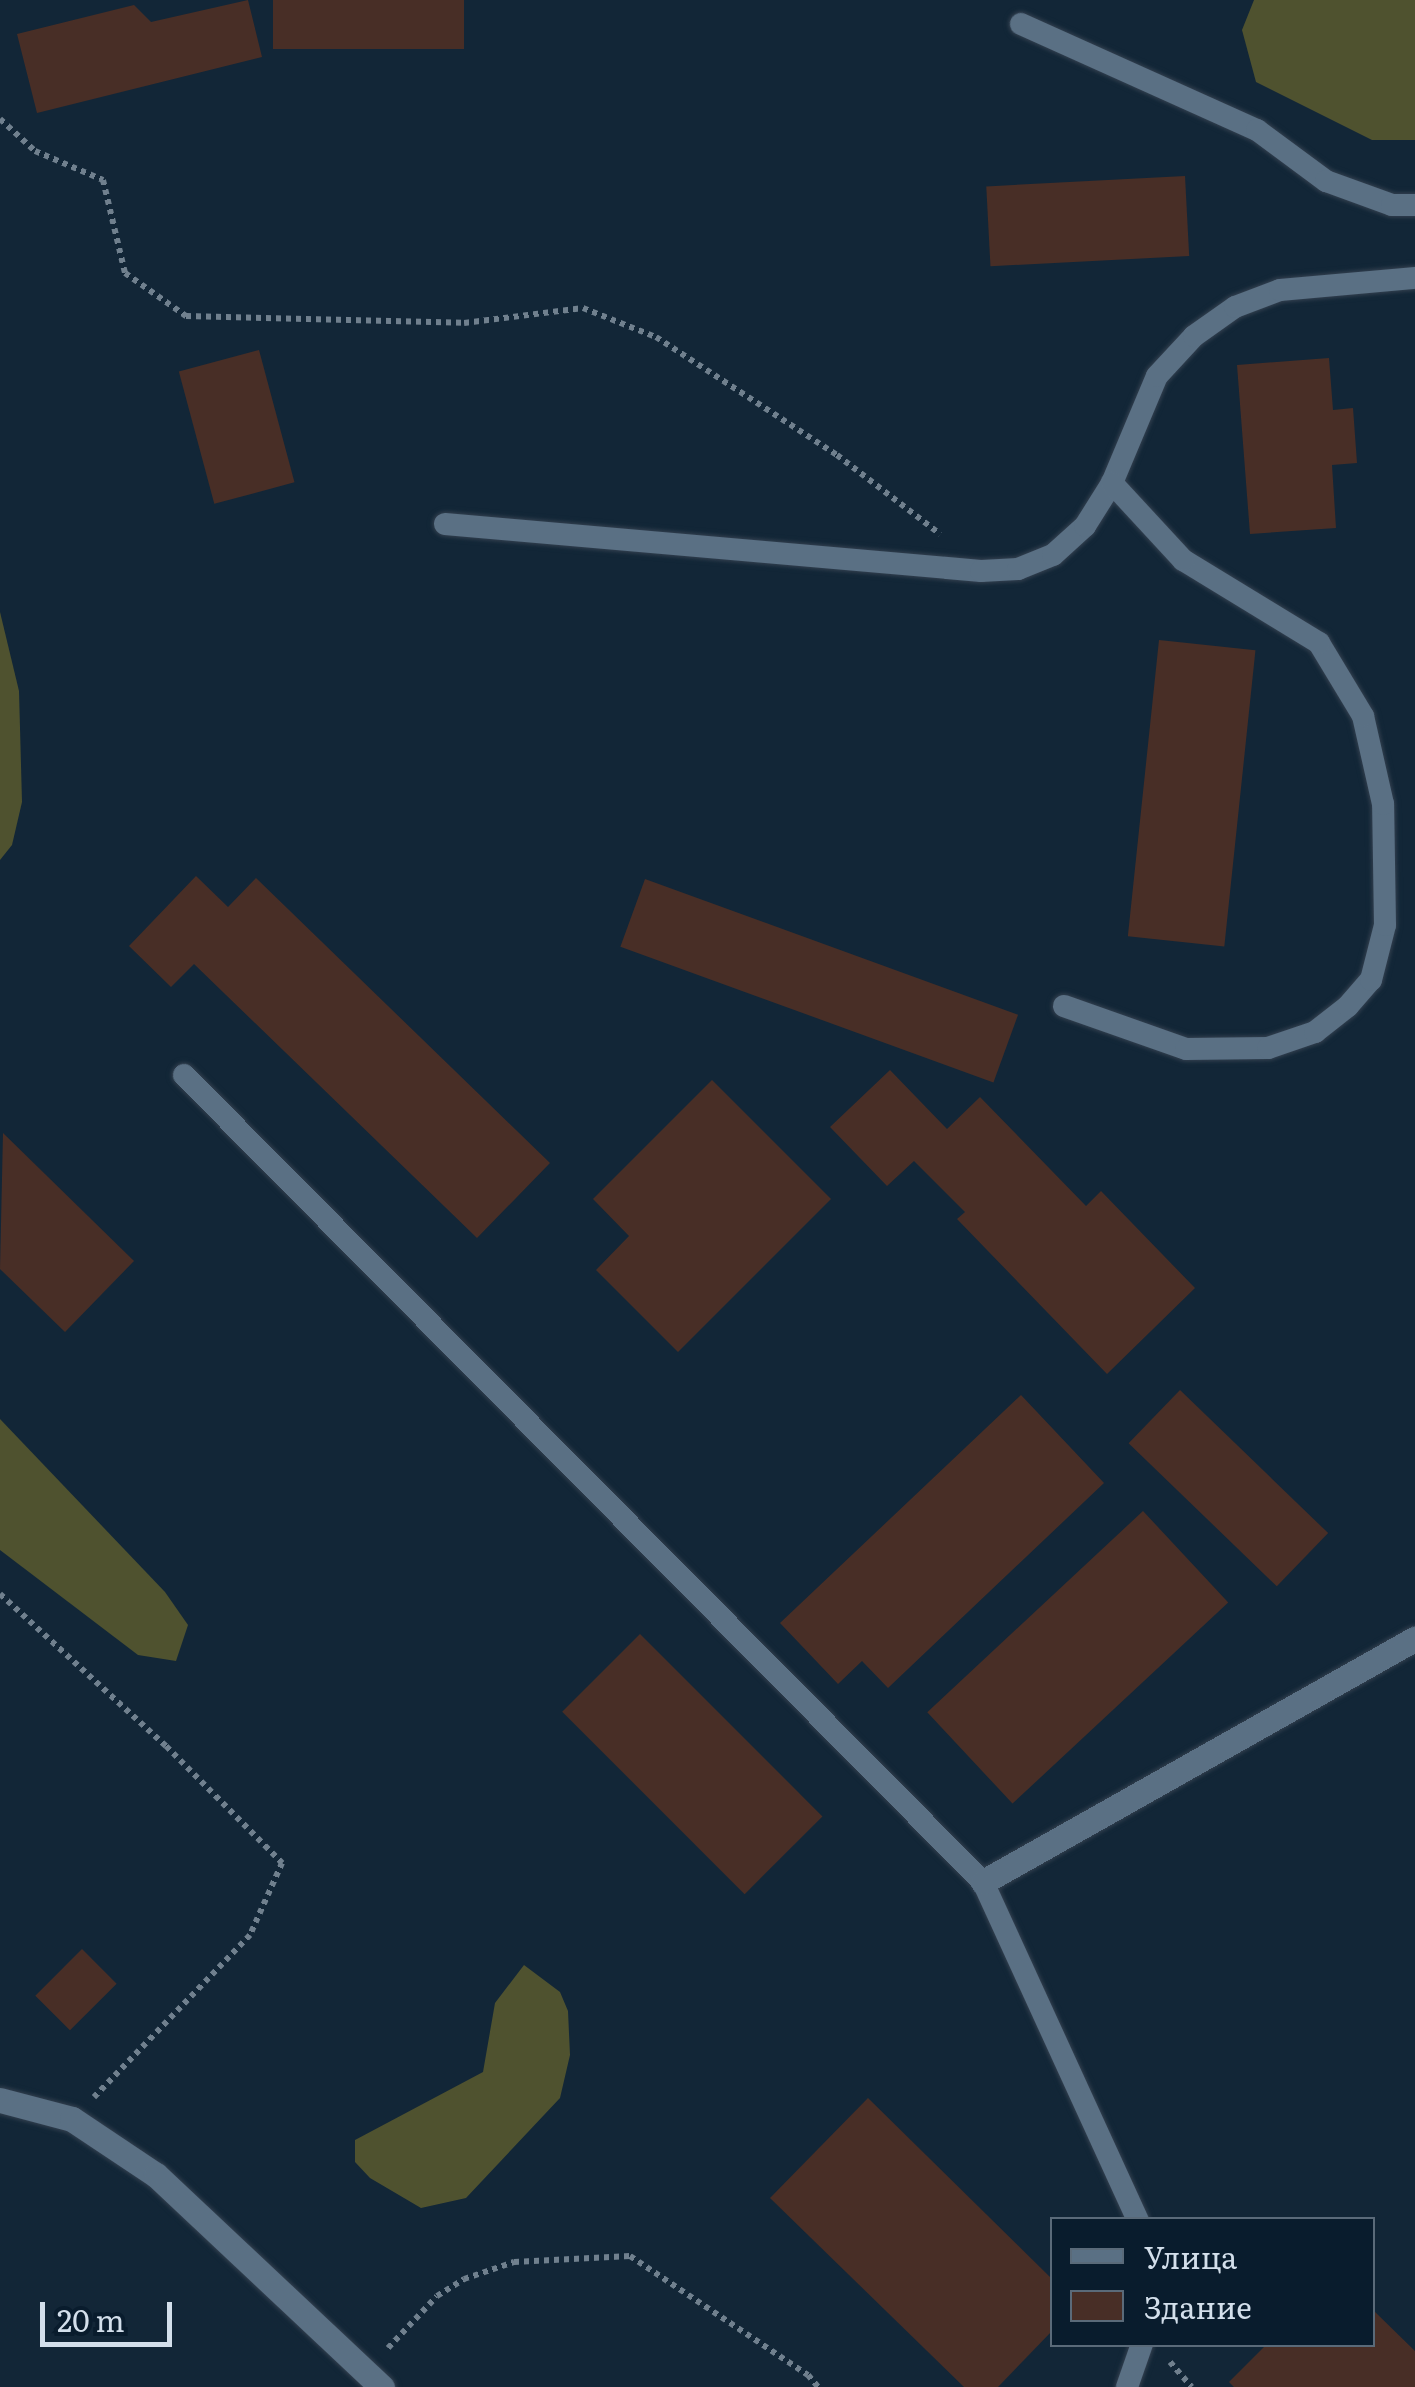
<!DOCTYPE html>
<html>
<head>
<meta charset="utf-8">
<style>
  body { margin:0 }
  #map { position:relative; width:1415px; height:2387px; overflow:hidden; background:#122637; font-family:Literata,serif }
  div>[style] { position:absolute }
  .forest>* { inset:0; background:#4f522f }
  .building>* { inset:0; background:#482e26; transform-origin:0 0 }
  .path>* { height:6px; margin-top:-3px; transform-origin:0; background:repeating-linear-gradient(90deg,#70808e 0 5px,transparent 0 10px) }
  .roads { filter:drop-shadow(0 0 2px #33404f) drop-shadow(0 0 2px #33404f) }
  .lane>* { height:22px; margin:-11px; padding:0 11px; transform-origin:11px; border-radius:11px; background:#5a7084 }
  .street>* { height:25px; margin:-12.5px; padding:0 12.5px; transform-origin:12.5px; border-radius:12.5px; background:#5a7084 }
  span { translate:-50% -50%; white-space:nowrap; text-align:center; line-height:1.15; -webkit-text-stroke:9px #091c2d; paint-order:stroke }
  .legend { position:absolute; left:1050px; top:2217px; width:325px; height:130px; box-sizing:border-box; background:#091c2d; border:2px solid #5a6a79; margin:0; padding:12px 18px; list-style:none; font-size:30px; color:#d3dfeb }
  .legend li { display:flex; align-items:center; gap:20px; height:50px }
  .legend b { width:50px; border:2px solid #5a6a79 }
  .scale { position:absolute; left:40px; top:2302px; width:132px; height:45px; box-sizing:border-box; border:5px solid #d3dfeb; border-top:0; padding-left:12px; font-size:30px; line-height:35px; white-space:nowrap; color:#d3dfeb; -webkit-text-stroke:8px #091c2d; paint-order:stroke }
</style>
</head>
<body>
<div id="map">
  <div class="forest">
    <i style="clip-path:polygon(1254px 0,1415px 0,1415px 140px,1372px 140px,1256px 82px,1242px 30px)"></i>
    <i style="clip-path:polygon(0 612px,19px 691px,22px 802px,12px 845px,0 860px)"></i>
    <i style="clip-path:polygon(0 1419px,165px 1592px,188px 1625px,176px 1661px,138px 1655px,0 1550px)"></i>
    <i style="clip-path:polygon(524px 1965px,560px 1992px,568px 2011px,570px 2055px,560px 2098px,466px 2198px,421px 2208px,370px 2178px,355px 2162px,355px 2140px,483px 2072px,495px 2003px)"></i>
  </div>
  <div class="building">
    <i style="clip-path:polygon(248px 0,262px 57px,37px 113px,17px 34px,134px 5px,151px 22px)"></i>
    <i style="left:273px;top:0;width:191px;height:49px"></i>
    <i style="left:1185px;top:176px;width:80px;height:199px;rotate:87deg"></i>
    <i style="left:259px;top:350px;width:137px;height:83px;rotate:75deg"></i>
    <i style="clip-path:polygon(1329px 358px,1333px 410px,1353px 408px,1357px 463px,1332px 465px,1336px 528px,1250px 534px,1237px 365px)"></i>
    <i style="left:1159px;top:640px;width:97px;height:298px;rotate:6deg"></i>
    <i style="clip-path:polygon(196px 876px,228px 907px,256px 878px,550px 1163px,477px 1238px,194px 964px,171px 987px,129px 946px)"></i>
    <i style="left:645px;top:879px;width:397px;height:72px;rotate:20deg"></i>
    <i style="clip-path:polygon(890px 1070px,947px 1129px,980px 1097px,1086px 1206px,1101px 1191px,1195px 1288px,1107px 1374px,957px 1219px,965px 1212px,914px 1161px,887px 1186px,830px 1127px)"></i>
    <i style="clip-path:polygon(712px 1080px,831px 1199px,678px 1352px,596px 1270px,629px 1236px,593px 1199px)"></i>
    <i style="clip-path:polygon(3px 1133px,134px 1261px,65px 1332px,0 1269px)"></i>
    <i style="left:1180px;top:1390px;width:206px;height:74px;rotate:44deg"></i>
    <i style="clip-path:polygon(1021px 1395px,1104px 1483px,888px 1688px,862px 1661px,838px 1684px,780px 1623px)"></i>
    <i style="left:1143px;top:1511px;width:125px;height:295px;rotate:47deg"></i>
    <i style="left:640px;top:1634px;width:258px;height:110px;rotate:45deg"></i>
    <i style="left:82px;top:1949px;width:49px;height:66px;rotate:45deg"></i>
    <i style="clip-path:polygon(868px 2098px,1052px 2279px,1052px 2331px,998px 2387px,964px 2387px,770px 2198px)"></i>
    <i style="clip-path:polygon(1372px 2309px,1415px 2351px,1415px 2387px,1234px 2387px,1229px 2382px,1267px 2344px,1372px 2344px)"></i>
  </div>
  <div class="path">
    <i style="left:0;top:119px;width:47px;rotate:42.4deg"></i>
    <i style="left:35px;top:151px;width:74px;rotate:23.1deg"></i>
    <i style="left:103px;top:180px;width:96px;rotate:76.7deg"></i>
    <i style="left:125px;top:273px;width:75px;rotate:35.2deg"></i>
    <i style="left:186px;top:316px;width:278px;rotate:1.4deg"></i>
    <i style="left:464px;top:323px;width:120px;rotate:-7.2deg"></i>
    <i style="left:583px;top:308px;width:79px;rotate:21.7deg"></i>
    <i style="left:656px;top:337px;width:216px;rotate:33.1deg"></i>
    <i style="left:837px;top:455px;width:130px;rotate:37.5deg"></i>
    <i style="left:0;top:1594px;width:225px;rotate:42.5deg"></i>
    <i style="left:166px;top:1746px;width:165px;rotate:45.2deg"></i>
    <i style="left:282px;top:1863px;width:79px;rotate:114deg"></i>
    <i style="left:250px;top:1935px;width:225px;rotate:133.9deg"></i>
    <i style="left:388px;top:2348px;width:71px;rotate:-46.7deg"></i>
    <i style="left:437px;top:2296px;width:32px;rotate:-32deg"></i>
    <i style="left:464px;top:2279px;width:53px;rotate:-18.8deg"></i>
    <i style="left:514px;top:2262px;width:116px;rotate:-3deg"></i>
    <i style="left:630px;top:2256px;width:214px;rotate:33.8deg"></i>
    <i style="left:808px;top:2375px;width:16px;rotate:50deg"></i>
    <i style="left:1170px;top:2362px;width:33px;rotate:49deg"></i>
  </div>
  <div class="roads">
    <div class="lane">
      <i style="left:1021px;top:24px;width:259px;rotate:24.2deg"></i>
      <i style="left:1257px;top:130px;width:86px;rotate:36.5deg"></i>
      <i style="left:1326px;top:181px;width:70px;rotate:20deg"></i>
      <i style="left:1392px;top:205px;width:23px"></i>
      <i style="left:445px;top:524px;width:538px;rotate:5.01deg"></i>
      <i style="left:981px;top:571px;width:37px;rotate:-3deg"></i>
      <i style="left:1018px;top:569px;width:38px;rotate:-22deg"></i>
      <i style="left:1053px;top:555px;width:43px;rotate:-42.2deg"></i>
      <i style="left:1085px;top:526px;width:51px;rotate:-57.9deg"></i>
      <i style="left:1112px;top:483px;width:116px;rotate:-67.2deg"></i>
      <i style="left:1157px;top:376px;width:54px;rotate:-47.2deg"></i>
      <i style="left:1194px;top:336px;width:50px;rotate:-35.3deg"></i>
      <i style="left:1235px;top:307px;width:48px;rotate:-20.7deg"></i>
      <i style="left:1280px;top:290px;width:136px;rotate:-5.1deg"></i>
      <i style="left:1064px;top:1006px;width:129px;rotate:19.4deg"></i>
      <i style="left:1186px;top:1049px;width:82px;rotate:-0.7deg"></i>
      <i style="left:1268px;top:1048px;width:50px;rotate:-18.8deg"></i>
      <i style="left:1315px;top:1032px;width:42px;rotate:-38.2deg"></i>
      <i style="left:1348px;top:1006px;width:35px;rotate:-49deg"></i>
      <i style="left:1371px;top:980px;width:57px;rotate:-75.7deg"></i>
      <i style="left:1385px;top:925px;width:121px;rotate:-90.9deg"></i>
      <i style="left:1383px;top:804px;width:90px;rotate:-102.8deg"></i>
      <i style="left:1363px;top:716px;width:85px;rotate:-121.1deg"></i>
      <i style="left:1319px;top:643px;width:159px;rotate:-148.6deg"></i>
      <i style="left:1183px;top:560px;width:105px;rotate:-132.7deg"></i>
      <i style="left:184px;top:1075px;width:1136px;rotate:45.29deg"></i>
      <i style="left:983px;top:1882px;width:372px;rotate:65.4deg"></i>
      <i style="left:1127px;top:2387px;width:46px;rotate:-70.8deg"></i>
    </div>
    <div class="street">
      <i style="left:983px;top:1882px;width:496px;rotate:-29.4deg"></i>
      <i style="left:0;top:2100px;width:74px;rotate:14.8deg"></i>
      <i style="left:72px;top:2119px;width:101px;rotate:33.7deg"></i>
      <i style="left:156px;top:2175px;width:310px;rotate:43.2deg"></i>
    </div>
  </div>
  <ul class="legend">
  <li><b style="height:12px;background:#5a7084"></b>Улица</li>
  <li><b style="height:28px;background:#482e26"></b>Здание</li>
  </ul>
  <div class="scale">20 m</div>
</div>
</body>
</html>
